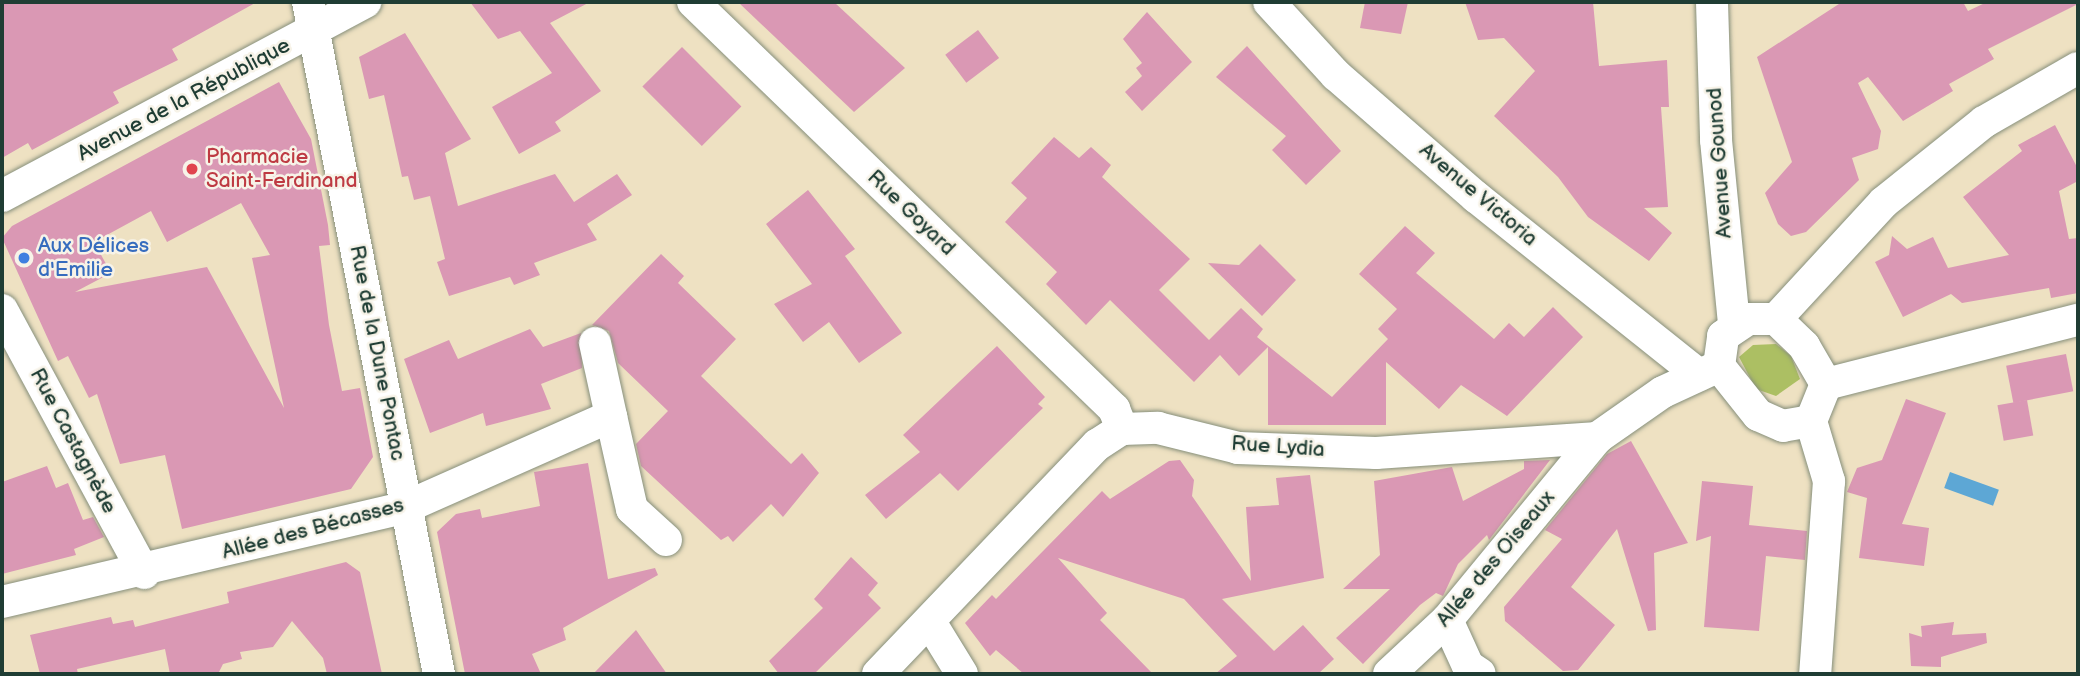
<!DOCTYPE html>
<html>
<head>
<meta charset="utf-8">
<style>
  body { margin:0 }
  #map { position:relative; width:2080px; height:676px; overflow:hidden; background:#eee1c2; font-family:"Balsamiq Sans",sans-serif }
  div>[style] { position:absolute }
  .green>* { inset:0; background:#acbf63 }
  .water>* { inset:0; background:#5da7d5; transform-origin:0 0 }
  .building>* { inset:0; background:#da98b4; transform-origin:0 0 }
  .roads { filter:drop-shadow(0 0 2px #868f7b) drop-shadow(0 0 2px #868f7b) }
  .minor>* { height:32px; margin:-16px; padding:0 16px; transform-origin:16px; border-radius:16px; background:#fff }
  .dots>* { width:19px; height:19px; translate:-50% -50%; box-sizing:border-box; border:4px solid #f7f3e8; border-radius:50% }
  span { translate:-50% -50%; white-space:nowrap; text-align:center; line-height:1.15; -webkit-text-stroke:5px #f7f3e8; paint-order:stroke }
  .street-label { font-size:21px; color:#1f3d34 }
  .health-label { font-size:21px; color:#be3a42 }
  .left { translate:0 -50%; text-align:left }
  .shop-label { font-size:21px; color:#366cbe }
  .frame { position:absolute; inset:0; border:4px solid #1f3d34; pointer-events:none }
</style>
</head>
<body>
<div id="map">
  <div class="green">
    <i style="clip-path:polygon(1776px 344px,1791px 356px,1800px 379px,1776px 396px,1756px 389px,1739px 357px,1753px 345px)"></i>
  </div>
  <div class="water">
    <i style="left:1950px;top:472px;width:52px;height:17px;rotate:20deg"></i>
  </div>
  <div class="building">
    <i style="clip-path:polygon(2px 2px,257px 2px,172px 49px,178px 60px,113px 92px,119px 103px,32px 150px,28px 143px,2px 158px)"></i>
    <i style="clip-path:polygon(470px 2px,590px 2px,550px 23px,601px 91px,555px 122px,561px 131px,519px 154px,492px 107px,552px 73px,520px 31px,498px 39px)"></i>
    <i style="clip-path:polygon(738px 2px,834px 2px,905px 68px,854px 112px)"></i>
    <i style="clip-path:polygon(1365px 2px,1408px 2px,1401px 34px,1360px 28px)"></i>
    <i style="clip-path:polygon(1465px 2px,1593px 2px,1599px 66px,1667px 60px,1669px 107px,1661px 107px,1668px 207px,1644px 208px,1672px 233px,1649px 261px,1588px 217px,1558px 177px,1494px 116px,1535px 71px,1504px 38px,1478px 40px)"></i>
    <i style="clip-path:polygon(1842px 2px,1963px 2px,1968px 11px,1987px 2px,2078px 4px,1988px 49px,1994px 59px,1949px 84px,1953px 91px,1903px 121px,1868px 77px,1858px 83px,1881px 131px,1878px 149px,1852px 158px,1859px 180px,1806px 232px,1791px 236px,1778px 224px,1765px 193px,1792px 162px,1757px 57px)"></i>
    <i style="clip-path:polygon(1147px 12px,1192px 62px,1142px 111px,1125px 92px,1142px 76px,1136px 68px,1142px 63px,1123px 39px)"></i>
    <i style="left:978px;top:30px;width:35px;height:41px;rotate:53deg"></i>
    <i style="clip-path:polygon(405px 33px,471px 139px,445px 153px,458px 206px,555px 174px,574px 202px,617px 174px,632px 195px,587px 224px,597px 240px,534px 263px,540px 275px,514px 285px,510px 277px,449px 296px,437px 262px,445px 259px,430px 196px,414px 200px,408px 176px,402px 177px,384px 95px,369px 99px,359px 57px)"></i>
    <i style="clip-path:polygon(1247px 46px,1341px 151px,1306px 185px,1272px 150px,1286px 136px,1216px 77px)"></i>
    <i style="left:682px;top:47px;width:84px;height:56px;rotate:45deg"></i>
    <i style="clip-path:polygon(evenodd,279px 82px,311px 139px,328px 225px,330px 245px,319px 246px,329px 325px,342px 391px,360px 388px,373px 457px,351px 489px,182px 529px,165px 455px,120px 464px,97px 394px,89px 398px,68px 356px,58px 361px,2px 238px,12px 226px,279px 82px,241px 203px,270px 255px,252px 258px,284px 408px,207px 267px,75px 292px,111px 273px,94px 242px,151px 211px,167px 242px,241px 203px)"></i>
    <i style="clip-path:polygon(2055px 125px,2078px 169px,2078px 181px,2059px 191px,2069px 239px,2078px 238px,2078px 293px,2051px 298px,2049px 288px,1962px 303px,1951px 294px,1903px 317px,1875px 262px,1889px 255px,1892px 236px,1907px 249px,1933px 237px,1948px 268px,2009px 255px,1963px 197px,2022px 151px,2018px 145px)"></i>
    <i style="clip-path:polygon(1054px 137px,1079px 158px,1091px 147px,1111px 165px,1102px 177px,1190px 259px,1159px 290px,1209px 340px,1241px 308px,1263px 329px,1257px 337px,1332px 397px,1388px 339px,1378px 329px,1397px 309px,1359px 274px,1405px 226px,1435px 253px,1416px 273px,1494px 339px,1509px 323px,1524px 337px,1553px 307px,1583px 337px,1507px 416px,1461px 385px,1439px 409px,1386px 362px,1386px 425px,1268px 425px,1268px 347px,1239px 376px,1220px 355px,1194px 382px,1110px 300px,1086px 325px,1046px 284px,1057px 272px,1005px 222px,1027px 198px,1011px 183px)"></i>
    <i style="clip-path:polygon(808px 190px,855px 249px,845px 256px,902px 333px,859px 363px,829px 322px,803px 342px,774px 304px,812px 284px,766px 224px)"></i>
    <i style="clip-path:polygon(1260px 244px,1296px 280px,1262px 316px,1208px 263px,1239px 265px)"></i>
    <i style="clip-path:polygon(661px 254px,684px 276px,678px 283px,736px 339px,701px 376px,791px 464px,802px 453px,819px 473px,783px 517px,771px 504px,733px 542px,728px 536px,721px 540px,641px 466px,636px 444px,668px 411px,618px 363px,609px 331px,592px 325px)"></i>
    <i style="clip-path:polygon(530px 329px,543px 347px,581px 333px,582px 368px,541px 384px,551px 409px,486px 426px,483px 413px,430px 433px,404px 359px,449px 340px,458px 359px)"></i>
    <i style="clip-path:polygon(997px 346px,1045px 397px,1038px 404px,1043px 408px,958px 491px,940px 473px,886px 519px,865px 495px,920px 452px,903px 435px)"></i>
    <i style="left:2066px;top:354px;width:38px;height:61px;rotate:79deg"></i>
    <i style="clip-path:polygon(1906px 399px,1946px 413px,1902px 524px,1929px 528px,1924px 566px,1859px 558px,1867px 498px,1847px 492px,1857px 468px,1882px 460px)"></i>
    <i style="left:2027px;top:400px;width:36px;height:30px;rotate:80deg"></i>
    <i style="clip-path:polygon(1631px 441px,1688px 543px,1654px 553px,1656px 630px,1648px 631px,1617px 529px,1571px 587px,1615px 625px,1578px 670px,1563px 671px,1505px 621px,1504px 607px,1562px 539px,1545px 530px,1607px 454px)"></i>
    <i style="clip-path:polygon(1180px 460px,1194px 480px,1192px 496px,1251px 581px,1246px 507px,1279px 505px,1276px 478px,1310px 475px,1324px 578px,1222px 599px,1274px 651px,1303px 625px,1334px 659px,1318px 674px,1215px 674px,1237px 656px,1184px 599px,1058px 558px,1107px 613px,1100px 620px,1153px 674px,1024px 674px,996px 650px,990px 656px,965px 623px,992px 595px,996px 599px,1102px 491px,1110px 499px,1169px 461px)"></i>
    <i style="clip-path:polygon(1550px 460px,1489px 540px,1487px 535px,1458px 564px,1443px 596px,1436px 593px,1420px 605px,1363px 664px,1336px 638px,1390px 589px,1343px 589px,1380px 555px,1374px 481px,1452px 467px,1463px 501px,1524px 469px,1524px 461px)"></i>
    <i style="clip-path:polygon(588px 463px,608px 579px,655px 568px,658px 575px,563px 628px,566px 640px,532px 654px,541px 674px,465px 674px,437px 532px,456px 514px,480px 509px,482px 518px,540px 506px,534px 472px)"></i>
    <i style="clip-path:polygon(47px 466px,56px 488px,68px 483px,83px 520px,93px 517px,104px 537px,74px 549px,76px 555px,2px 574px,2px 482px)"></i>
    <i style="clip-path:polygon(1702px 481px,1753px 486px,1749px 525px,1807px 531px,1805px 560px,1766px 556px,1759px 631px,1704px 627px,1711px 536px,1696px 541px)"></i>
    <i style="clip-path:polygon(851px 557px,878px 583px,868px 595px,881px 608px,814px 674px,779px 674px,769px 661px,823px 608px,814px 599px)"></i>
    <i style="clip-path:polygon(346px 562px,360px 572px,382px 674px,327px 674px,323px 658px,292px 621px,273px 647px,240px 652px,242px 659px,223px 664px,218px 674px,170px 674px,165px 649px,77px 669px,78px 674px,40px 674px,30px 635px,111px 617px,113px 624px,133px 620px,135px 627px,229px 603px,227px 592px)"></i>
    <i style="clip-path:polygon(1954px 622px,1952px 635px,1986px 633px,1987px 643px,1941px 657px,1941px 667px,1911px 666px,1909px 633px,1922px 637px,1921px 626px)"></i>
    <i style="clip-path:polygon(636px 630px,667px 674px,593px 674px)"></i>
  </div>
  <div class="roads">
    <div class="minor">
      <i style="left:308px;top:2px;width:685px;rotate:78.97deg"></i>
      <i style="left:693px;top:2px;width:586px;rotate:44.03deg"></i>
      <i style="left:1114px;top:409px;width:22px;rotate:68deg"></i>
      <i style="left:1269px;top:2px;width:99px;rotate:47.5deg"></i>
      <i style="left:1336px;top:75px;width:186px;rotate:41.1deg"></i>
      <i style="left:1476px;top:197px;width:285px;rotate:38.6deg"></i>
      <i style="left:1712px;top:2px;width:138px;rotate:88.3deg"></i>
      <i style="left:1716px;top:140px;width:185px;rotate:84.4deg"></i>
      <i style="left:2px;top:196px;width:412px;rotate:-28.1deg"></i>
      <i style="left:2px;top:310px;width:299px;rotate:61.6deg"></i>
      <i style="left:1748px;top:319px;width:28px"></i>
      <i style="left:1776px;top:319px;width:39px;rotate:44deg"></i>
      <i style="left:1804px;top:346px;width:44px;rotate:59.9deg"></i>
      <i style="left:1826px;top:384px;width:40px;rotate:112deg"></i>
      <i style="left:1811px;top:421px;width:28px;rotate:170deg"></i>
      <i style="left:1783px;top:426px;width:27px;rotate:-156deg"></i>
      <i style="left:1758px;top:415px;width:63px;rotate:-128.5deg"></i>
      <i style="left:1719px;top:366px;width:30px;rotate:-82deg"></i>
      <i style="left:1723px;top:336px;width:30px;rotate:-34deg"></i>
      <i style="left:1776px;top:319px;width:159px;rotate:-47.3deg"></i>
      <i style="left:1884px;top:202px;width:128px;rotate:-38.7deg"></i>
      <i style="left:1984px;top:122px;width:108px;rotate:-29.9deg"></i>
      <i style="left:595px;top:343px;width:75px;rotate:77.6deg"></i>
      <i style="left:1826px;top:384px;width:260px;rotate:-14.3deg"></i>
      <i style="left:1811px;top:421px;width:63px;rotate:73.3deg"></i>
      <i style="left:1829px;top:481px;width:194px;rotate:94.1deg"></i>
      <i style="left:2px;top:602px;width:415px;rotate:-13.2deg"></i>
      <i style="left:406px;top:507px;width:224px;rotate:-23.9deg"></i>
      <i style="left:611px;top:416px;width:95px;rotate:77.3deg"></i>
      <i style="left:632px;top:509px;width:46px;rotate:42.4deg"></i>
      <i style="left:1447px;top:620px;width:51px;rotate:65.5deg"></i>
      <i style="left:1468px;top:666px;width:14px;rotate:34deg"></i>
      <i style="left:930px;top:622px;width:61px;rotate:58.4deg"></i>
      <i style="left:878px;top:674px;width:317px;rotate:-46.3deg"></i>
      <i style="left:1097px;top:445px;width:30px;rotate:-33deg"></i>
      <i style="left:1122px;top:429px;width:36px;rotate:-2deg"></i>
      <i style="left:1158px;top:428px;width:82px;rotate:14deg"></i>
      <i style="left:1238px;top:448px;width:138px;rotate:2.1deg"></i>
      <i style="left:1376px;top:453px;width:222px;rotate:-3.9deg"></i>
      <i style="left:1597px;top:438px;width:80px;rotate:-34.9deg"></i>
      <i style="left:1663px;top:392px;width:62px;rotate:-24.9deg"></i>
      <i style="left:1389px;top:674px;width:79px;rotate:-43deg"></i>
      <i style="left:1447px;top:620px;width:236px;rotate:-50.5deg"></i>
    </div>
  </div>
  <div class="dots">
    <i style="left:192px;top:169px;background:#e0444e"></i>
    <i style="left:24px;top:258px;background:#3f7fe0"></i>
  </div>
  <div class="street-label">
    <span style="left:184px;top:100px;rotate:-28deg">Avenue de la République</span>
    <span style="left:1720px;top:163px;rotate:-94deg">Avenue Gounod</span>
    <span style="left:1478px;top:195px;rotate:40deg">Avenue Victoria</span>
    <span style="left:911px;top:213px;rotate:44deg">Rue Goyard</span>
    <span style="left:377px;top:353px;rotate:79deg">Rue de la Dune Pontac</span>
    <span style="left:73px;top:441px;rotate:62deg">Rue Castagnède</span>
    <span style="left:1278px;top:447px;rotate:4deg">Rue Lydia</span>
    <span style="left:313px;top:529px;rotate:-15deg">Allée des Bécasses</span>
    <span style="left:1496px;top:559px;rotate:-50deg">Allée des Oiseaux</span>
  </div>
  <div class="health-label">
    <span class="left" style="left:206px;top:169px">Pharmacie<br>Saint-Ferdinand</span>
  </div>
  <div class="shop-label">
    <span class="left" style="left:38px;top:258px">Aux Délices<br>d'Emilie</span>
  </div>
  <div class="frame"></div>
</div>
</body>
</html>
